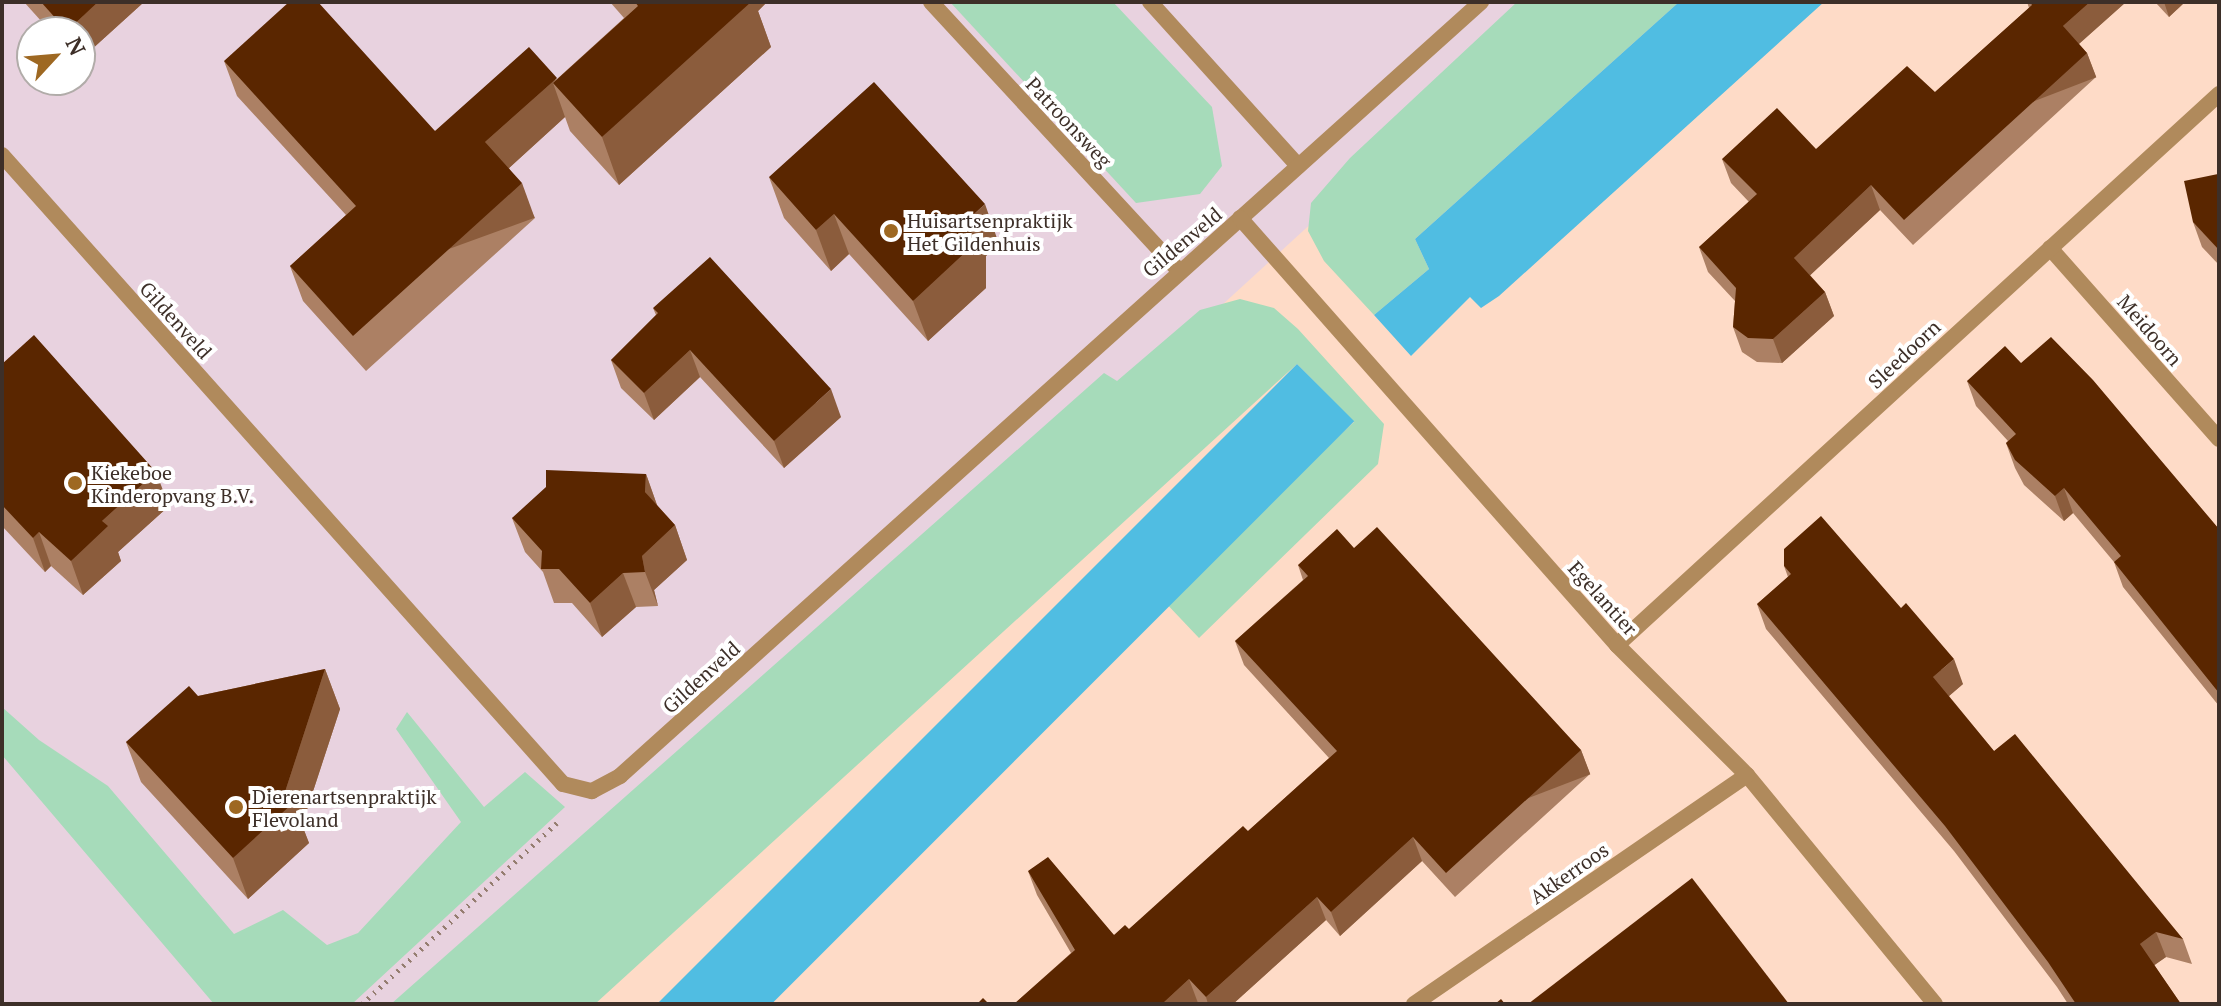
<!DOCTYPE html>
<html>
<head>
<meta charset="utf-8">
<style>
  body { margin:0 }
  #map { position:relative; width:2221px; height:1006px; overflow:hidden; background:#fedbc7; font-family:"PT Serif",serif }
  div>[style] { position:absolute }
  .industrial>* { inset:0; background:#e8d2df }
  .green>* { inset:0; background:#a6dbba }
  .water>* { inset:0; background:#50bde2; transform-origin:0 0 }
  .path>* { height:5px; margin-top:-2.5px; transform-origin:0; background:repeating-linear-gradient(90deg,#957d70 0 2px,transparent 0 8px) }
  .minor>* { height:16px; margin:-8px; padding:0 8px; transform-origin:8px; border-radius:8px; background:#b08a5c }
  .wall>* { inset:0; background:#ac8064 }
  .shaded-wall>* { inset:0; background:#8b5c3c; transform-origin:0 0 }
  .building>* { inset:0; background:#5a2600 }
  .dots>* { width:22px; height:22px; translate:-50% -50%; box-sizing:border-box; border:4px solid #fff; border-radius:50% }
  span { translate:-50% -50%; white-space:nowrap; text-align:center; line-height:1.15; -webkit-text-stroke:8px #fff; paint-order:stroke }
  .street-label { font-size:20px; color:#3d2f28 }
  .poi-label { font-size:20px; color:#3d2f28 }
  .left { translate:0 -50%; text-align:left }
  .frame { position:absolute; inset:0; border:4px solid #3d2f28; pointer-events:none }
  .north { position:absolute; left:16px; top:16px; width:80px; height:80px; box-sizing:border-box; background:#fff; border:2px solid #b1aca9; border-radius:50%; rotate:64deg; font-size:22px; font-weight:700; line-height:32px; text-align:center; color:#3d2f28 }
  .north::after { content:''; display:block; margin:auto; width:28px; height:36px; background:#9e6822; clip-path:polygon(50% 0,100% 100%,50% 72%,0 100%) }
</style>
</head>
<body>
<div id="map">
  <div class="industrial">
    <i style="clip-path:polygon(evenodd,2px 2px,1553px 2px,459px 1004px,2px 1004px,2px 2px,32px 32px,80px 32px,80px 80px,32px 80px,32px 32px)"></i>
  </div>
  <div class="green">
    <i style="clip-path:polygon(950px 2px,1113px 2px,1212px 107px,1222px 166px,1200px 194px,1136px 203px)"></i>
    <i style="clip-path:polygon(1517px 2px,1679px 2px,1415px 239px,1429px 269px,1374px 315px,1324px 261px,1308px 231px,1311px 203px,1350px 158px)"></i>
    <i style="clip-path:polygon(1240px 299px,1274px 308px,1298px 329px,1384px 424px,1378px 464px,1199px 638px,1162px 599px,1354px 422px,1297px 364px,595px 1004px,391px 1004px,1104px 373px,1117px 381px,1200px 310px)"></i>
    <i style="clip-path:polygon(2px 707px,39px 740px,108px 786px,234px 934px,283px 910px,327px 945px,358px 933px,461px 822px,396px 729px,407px 712px,484px 807px,525px 772px,565px 807px,352px 1004px,214px 1004px,2px 755px)"></i>
  </div>
  <div class="water">
    <i style="clip-path:polygon(1679px 2px,1824px 2px,1499px 296px,1481px 308px,1470px 297px,1411px 356px,1374px 315px,1429px 269px,1415px 239px)"></i>
    <i style="left:1297px;top:364px;width:81px;height:950px;rotate:45deg"></i>
  </div>
  <div class="path">
    <i style="left:362px;top:1004px;width:270px;rotate:-42.9deg"></i>
  </div>
  <div class="minor">
    <i style="left:931px;top:2px;width:364px;rotate:47.3deg"></i>
    <i style="left:1150px;top:2px;width:221px;rotate:47.9deg"></i>
    <i style="left:2px;top:155px;width:843px;rotate:48.27deg"></i>
    <i style="left:563px;top:784px;width:30px;rotate:14deg"></i>
    <i style="left:592px;top:791px;width:32px;rotate:-28deg"></i>
    <i style="left:620px;top:776px;width:1158px;rotate:-41.95deg"></i>
    <i style="left:1240px;top:218px;width:570px;rotate:48.56deg"></i>
    <i style="left:1617px;top:645px;width:184px;rotate:45deg"></i>
    <i style="left:1747px;top:775px;width:296px;rotate:50.6deg"></i>
    <i style="left:2050px;top:248px;width:255px;rotate:48.5deg"></i>
    <i style="left:1617px;top:645px;width:816px;rotate:-42.47deg"></i>
    <i style="left:1414px;top:1004px;width:404px;rotate:-34.5deg"></i>
  </div>
  <div class="wall">
    <i style="clip-path:polygon(24px 2px,144px 2px,80px 60px,80px 32px,51px 32px)"></i>
    <i style="clip-path:polygon(610px 2px,767px 2px,758px 11px,771px 47px,619px 185px,570px 131px,565px 117px,509px 168px,535px 218px,366px 371px,303px 301px,290px 266px,346px 215px,237px 96px,224px 61px,435px 131px,557px 79px,624px 18px)"></i>
    <i style="clip-path:polygon(2027px 2px,2126px 2px,2079px 44px,2087px 53px,2096px 77px,1913px 245px,1880px 210px,1810px 275px,1825px 292px,1834px 316px,1782px 363px,1757px 362px,1742px 352px,1733px 327px,1735px 301px,1708px 272px,1699px 247px,1749px 202px,1731px 183px,1722px 159px,1816px 149px,1935px 92px,2029px 8px)"></i>
    <i style="clip-path:polygon(2155px 2px,2185px 2px,2169px 17px)"></i>
    <i style="clip-path:polygon(2219px 175px,2219px 265px,2202px 247px,2193px 222px)"></i>
    <i style="clip-path:polygon(769px 177px,999px 244px,986px 256px,986px 288px,928px 341px,849px 254px,831px 271px,784px 218px)"></i>
    <i style="clip-path:polygon(653px 308px,841px 417px,784px 468px,700px 377px,654px 420px,621px 388px,611px 360px,656px 315px)"></i>
    <i style="clip-path:polygon(2021px 363px,2219px 529px,2219px 706px,2123px 587px,2114px 562px,2073px 513px,2064px 521px,2024px 485px,2015px 468px,2006px 443px,2008px 441px,1976px 406px,1967px 381px)"></i>
    <i style="clip-path:polygon(2px 364px,169px 506px,118px 552px,121px 561px,83px 595px,51px 566px,45px 572px,2px 526px)"></i>
    <i style="clip-path:polygon(646px 474px,657px 505px,675px 525px,687px 560px,654px 590px,658px 606px,636px 607px,602px 637px,572px 603px,554px 603px,543px 572px,525px 552px,512px 518px)"></i>
    <i style="clip-path:polygon(1354px 548px,1581px 750px,1590px 774px,1455px 897px,1422px 861px,1340px 936px,1326px 920px,1233px 1004px,1199px 1004px,1198px 1003px,1197px 1004px,1014px 1004px,1071px 953px,1037px 895px,1028px 871px,1114px 935px,1129px 929px,1248px 831px,1329px 758px,1244px 665px,1235px 641px,1303px 580px,1298px 565px)"></i>
    <i style="clip-path:polygon(1784px 566px,1963px 684px,1949px 696px,1994px 751px,2183px 939px,2192px 964px,2166px 957px,2154px 965px,2181px 1004px,2068px 1004px,2057px 987px,1954px 851px,1766px 629px,1757px 604px,1788px 577px)"></i>
    <i style="clip-path:polygon(325px 669px,340px 709px,302px 825px,309px 843px,248px 899px,141px 782px,126px 742px,198px 696px)"></i>
  </div>
  <div class="shaded-wall">
    <i style="clip-path:polygon(98px 2px,144px 2px,80px 60px,80px 32px,67px 32px,67px 31px)"></i>
    <i style="clip-path:polygon(740px 2px,767px 2px,758px 11px,771px 47px,619px 185px,602px 137px)"></i>
    <i style="clip-path:polygon(2090px 2px,2126px 2px,2072px 50px,2063px 26px)"></i>
    <i style="clip-path:polygon(2164px 2px,2185px 2px,2169px 17px)"></i>
    <i style="left:2087px;top:53px;width:26px;height:248px;rotate:69deg"></i>
    <i style="clip-path:polygon(557px 78px,553px 83px,565px 117px,498px 178px,485px 142px)"></i>
    <i style="left:522px;top:183px;width:37px;height:228px;rotate:70deg"></i>
    <i style="clip-path:polygon(1871px 185px,1880px 210px,1803px 282px,1794px 258px)"></i>
    <i style="clip-path:polygon(985px 204px,999px 244px,986px 256px,986px 288px,928px 341px,913px 301px,972px 216px)"></i>
    <i style="clip-path:polygon(834px 214px,849px 254px,831px 271px,816px 230px)"></i>
    <i style="clip-path:polygon(1825px 292px,1834px 316px,1782px 363px,1773px 339px)"></i>
    <i style="clip-path:polygon(690px 350px,700px 377px,654px 420px,644px 393px)"></i>
    <i style="clip-path:polygon(831px 389px,841px 417px,784px 468px,774px 441px)"></i>
    <i style="clip-path:polygon(156px 472px,169px 506px,118px 552px,121px 561px,83px 595px,71px 561px,102px 521px)"></i>
    <i style="clip-path:polygon(646px 474px,658px 508px,645px 492px)"></i>
    <i style="clip-path:polygon(2064px 488px,2073px 513px,2064px 521px,2055px 496px)"></i>
    <i style="clip-path:polygon(675px 525px,687px 560px,654px 590px,658px 606px,645px 572px,642px 556px)"></i>
    <i style="clip-path:polygon(39px 532px,51px 566px,45px 572px,33px 538px)"></i>
    <i style="clip-path:polygon(623px 573px,636px 607px,602px 637px,590px 603px)"></i>
    <i style="clip-path:polygon(1954px 659px,1963px 684px,1942px 702px,1933px 677px)"></i>
    <i style="clip-path:polygon(325px 669px,340px 709px,302px 825px,309px 843px,248px 899px,233px 858px,285px 792px)"></i>
    <i style="left:1581px;top:750px;width:26px;height:183px;rotate:69deg"></i>
    <i style="clip-path:polygon(1413px 837px,1422px 861px,1340px 936px,1331px 912px)"></i>
    <i style="clip-path:polygon(1317px 897px,1326px 920px,1233px 1004px,1208px 1004px,1206px 997px)"></i>
    <i style="clip-path:polygon(2156px 932px,2166px 957px,2149px 969px,2140px 944px)"></i>
    <i style="clip-path:polygon(1189px 979px,1198px 1003px,1197px 1004px,1162px 1004px)"></i>
  </div>
  <div class="building">
    <i style="clip-path:polygon(41px 2px,98px 2px,67px 31px)"></i>
    <i style="clip-path:polygon(289px 2px,318px 2px,435px 131px,529px 47px,557px 78px,485px 142px,522px 183px,353px 336px,290px 266px,356px 206px,224px 61px)"></i>
    <i style="clip-path:polygon(635px 2px,751px 2px,602px 137px,553px 83px,638px 6px)"></i>
    <i style="clip-path:polygon(2030px 2px,2090px 2px,2063px 26px,2087px 53px,1904px 220px,1871px 185px,1794px 258px,1825px 292px,1773px 339px,1748px 338px,1733px 327px,1736px 288px,1699px 247px,1757px 194px,1722px 159px,1777px 108px,1816px 149px,1907px 66px,1935px 92px,2032px 5px)"></i>
    <i style="clip-path:polygon(874px 82px,985px 204px,972px 216px,971px 247px,913px 301px,834px 214px,816px 230px,769px 177px)"></i>
    <i style="clip-path:polygon(2218px 174px,2219px 175px,2219px 250px,2193px 222px,2184px 181px)"></i>
    <i style="clip-path:polygon(710px 257px,831px 389px,774px 441px,690px 350px,644px 393px,611px 360px,658px 313px,653px 308px)"></i>
    <i style="clip-path:polygon(34px 335px,156px 472px,102px 521px,108px 526px,71px 561px,39px 532px,33px 538px,2px 505px,2px 364px)"></i>
    <i style="clip-path:polygon(2051px 337px,2093px 380px,2219px 529px,2219px 693px,2114px 562px,2121px 556px,2064px 488px,2055px 496px,2015px 460px,2006px 443px,2016px 434px,1967px 381px,2005px 346px,2021px 363px)"></i>
    <i style="clip-path:polygon(546px 470px,646px 474px,645px 492px,675px 525px,642px 556px,645px 572px,623px 573px,590px 603px,559px 569px,541px 569px,542px 551px,512px 518px,546px 487px)"></i>
    <i style="clip-path:polygon(1821px 516px,1901px 608px,1906px 603px,1954px 659px,1933px 677px,1994px 751px,2015px 734px,2183px 939px,2156px 932px,2140px 944px,2181px 1004px,2076px 1004px,2048px 962px,1945px 826px,1757px 604px,1791px 574px,1784px 566px,1784px 549px)"></i>
    <i style="clip-path:polygon(1377px 527px,1581px 750px,1446px 873px,1413px 837px,1331px 912px,1317px 897px,1206px 997px,1189px 979px,1162px 1004px,1014px 1004px,1075px 950px,1028px 871px,1048px 857px,1114px 935px,1125px 925px,1129px 929px,1243px 826px,1248px 831px,1337px 751px,1235px 641px,1308px 576px,1298px 565px,1337px 529px,1354px 548px)"></i>
    <i style="clip-path:polygon(325px 669px,285px 792px,294px 802px,233px 858px,126px 742px,189px 686px,198px 696px)"></i>
    <i style="clip-path:polygon(1692px 878px,1789px 1004px,1528px 1004px)"></i>
    <i style="clip-path:polygon(983px 998px,989px 1004px,977px 1004px)"></i>
    <i style="clip-path:polygon(1501px 999px,1505px 1004px,1495px 1004px)"></i>
  </div>
  <div class="dots">
    <i style="left:891px;top:231px;background:#9e6822"></i>
    <i style="left:75px;top:483px;background:#9e6822"></i>
    <i style="left:236px;top:807px;background:#9e6822"></i>
  </div>
  <div class="street-label">
    <span style="left:1069px;top:122px;rotate:47deg">Patroonsweg</span>
    <span style="left:1182px;top:242px;rotate:-40deg">Gildenveld</span>
    <span style="left:176px;top:320px;rotate:48deg">Gildenveld</span>
    <span style="left:2150px;top:330px;rotate:49deg">Meidoorn</span>
    <span style="left:1904px;top:354px;rotate:-43deg">Sleedoorn</span>
    <span style="left:1603px;top:598px;rotate:48deg">Egelantier</span>
    <span style="left:701px;top:677px;rotate:-42deg">Gildenveld</span>
    <span style="left:1569px;top:873px;rotate:-35deg">Akkerroos</span>
  </div>
  <div class="poi-label">
    <span class="left" style="left:907px;top:232px">Huisartsenpraktijk<br>Het Gildenhuis</span>
    <span class="left" style="left:91px;top:484px">Kiekeboe<br>Kinderopvang B.V.</span>
    <span class="left" style="left:252px;top:808px">Dierenartsenpraktijk<br>Flevoland</span>
  </div>
  <div class="frame"></div>
  <div class="north">N</div>
</div>
</body>
</html>
